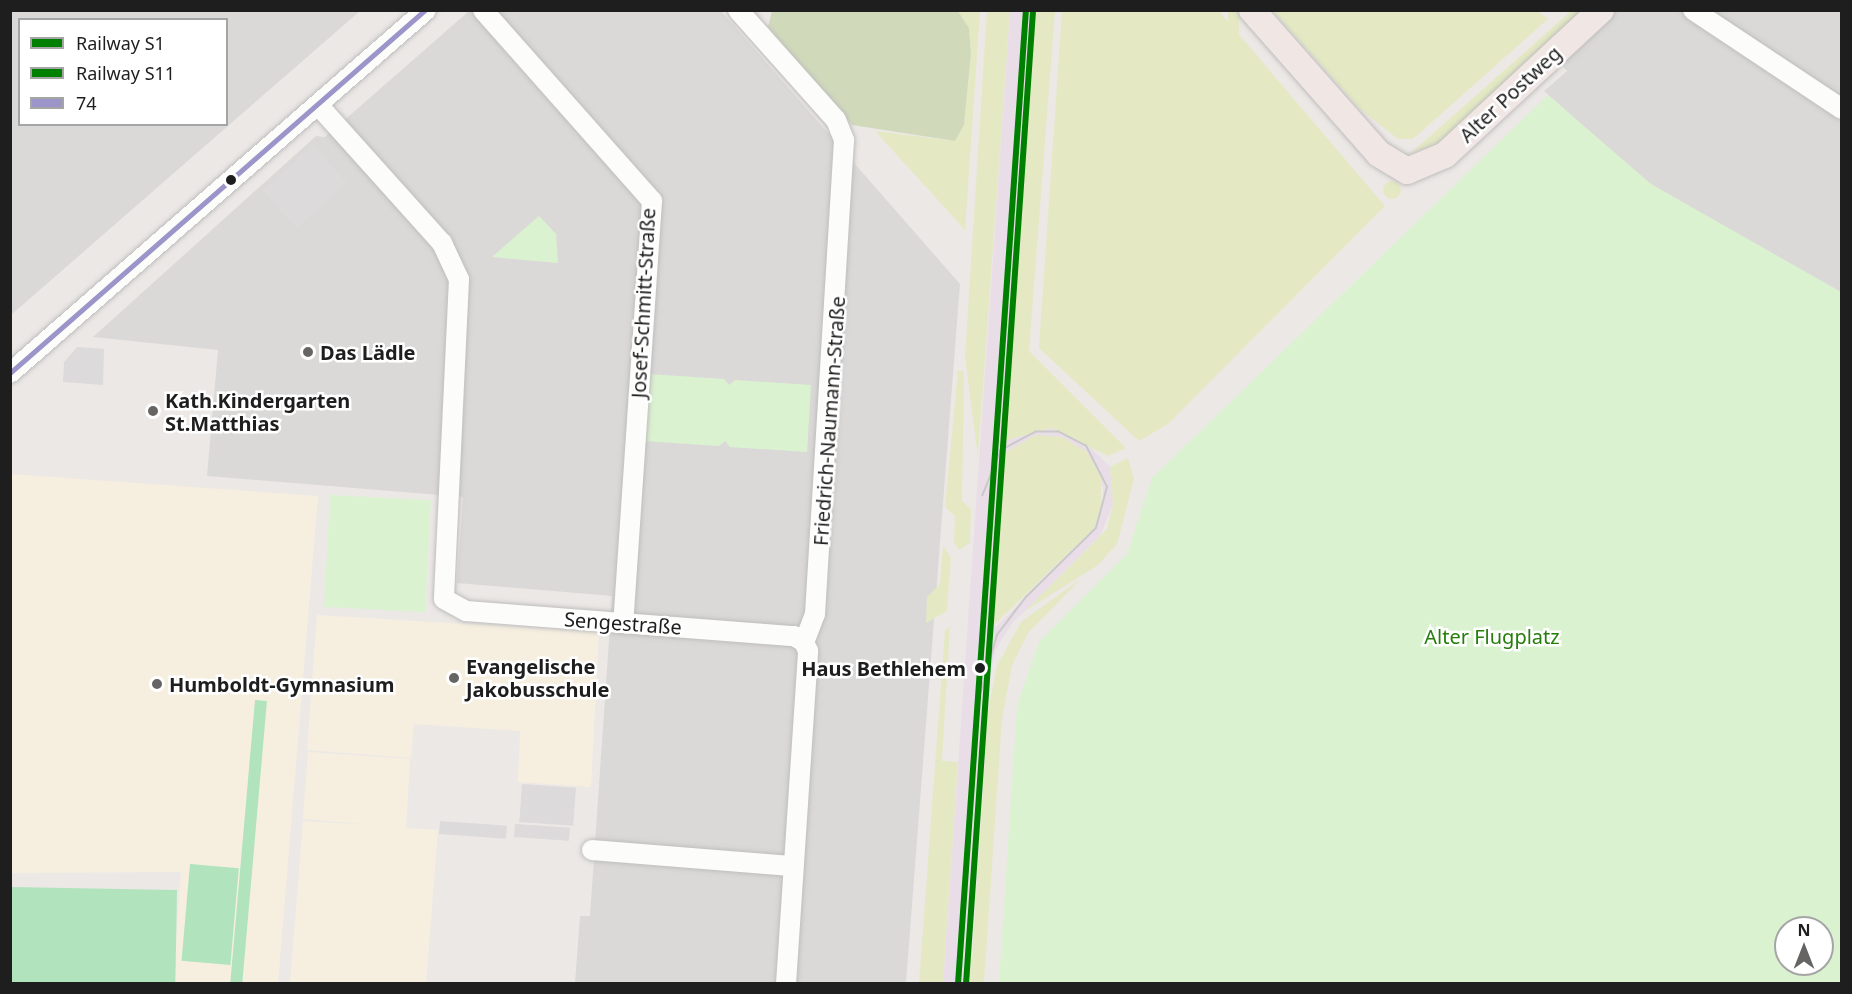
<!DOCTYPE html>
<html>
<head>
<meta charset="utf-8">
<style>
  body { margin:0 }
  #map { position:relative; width:1852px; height:994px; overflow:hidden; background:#ece8e6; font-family:"Noto Sans",sans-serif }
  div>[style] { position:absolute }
  .residential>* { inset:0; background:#dbd9d8 }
  .industrial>* { inset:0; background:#e9dee7 }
  .education>* { inset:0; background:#f6efe0 }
  .grass>* { inset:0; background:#e4e9c4; transform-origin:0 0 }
  .round { border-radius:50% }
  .forest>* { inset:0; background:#d0dabb }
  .park>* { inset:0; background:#dbf2d1; transform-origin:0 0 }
  .pitch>* { inset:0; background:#b1e3bd; transform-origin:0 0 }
  .parking>* { inset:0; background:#dcdada; transform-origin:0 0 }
  .roads { filter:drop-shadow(0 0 2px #bfbebd) drop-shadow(0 0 2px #bfbebd) }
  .minor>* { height:20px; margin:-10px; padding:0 10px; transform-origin:10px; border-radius:10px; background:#fcfcfb }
  .major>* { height:26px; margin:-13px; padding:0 13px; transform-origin:13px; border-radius:13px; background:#f0e7e4 }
  .tram>* { height:1.5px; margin:-0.75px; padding:0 0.75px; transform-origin:0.75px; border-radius:0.75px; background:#cac9c9 }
  .bus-1>* { height:4.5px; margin:-2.25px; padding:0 2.25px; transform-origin:2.25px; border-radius:2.25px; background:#9b95c9 }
  .rail-1>* { height:6px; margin:-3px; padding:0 3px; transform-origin:3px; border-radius:3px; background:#008000 }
  .rail-2>* { height:6px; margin:-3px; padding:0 3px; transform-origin:3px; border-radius:3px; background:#008000 }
  .dots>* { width:16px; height:16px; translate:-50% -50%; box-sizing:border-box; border:3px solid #fff; border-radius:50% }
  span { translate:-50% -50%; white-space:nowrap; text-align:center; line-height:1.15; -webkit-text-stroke:5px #fff; paint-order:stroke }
  .street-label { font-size:20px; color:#1e1e1e }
  .poi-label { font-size:20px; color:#1e1e1e; font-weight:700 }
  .left { translate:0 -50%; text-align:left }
  .park-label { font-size:20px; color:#257d0a }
  .stop-label { font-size:20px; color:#1e1e1e; font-weight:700 }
  .right { translate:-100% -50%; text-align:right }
  .frame { position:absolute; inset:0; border:12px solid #1e1e1e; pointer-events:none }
  .legend { position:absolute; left:18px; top:18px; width:210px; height:108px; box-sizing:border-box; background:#fff; border:2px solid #a5a5a5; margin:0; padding:8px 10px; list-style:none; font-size:18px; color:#1e1e1e }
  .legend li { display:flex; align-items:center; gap:12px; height:30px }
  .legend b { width:30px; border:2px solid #a5a5a5 }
  .north { position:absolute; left:1774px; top:916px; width:60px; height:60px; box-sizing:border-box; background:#fff; border:2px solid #a5a5a5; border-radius:50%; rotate:0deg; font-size:16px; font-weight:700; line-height:24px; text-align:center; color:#1e1e1e }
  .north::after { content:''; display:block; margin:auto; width:21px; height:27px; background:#666564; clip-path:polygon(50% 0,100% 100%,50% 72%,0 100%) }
</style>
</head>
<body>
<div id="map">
  <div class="residential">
    <i style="clip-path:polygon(evenodd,11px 10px,360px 10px,360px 11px,11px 315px,11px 10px,20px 20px,226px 20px,226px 124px,20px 124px,20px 20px)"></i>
    <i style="clip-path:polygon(469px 11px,721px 11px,960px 284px,906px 983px,575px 983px,580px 916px,590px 916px,612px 596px,457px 583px,463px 497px,207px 476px,218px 350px,93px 337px,316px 136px,325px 137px)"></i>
    <i style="clip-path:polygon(1616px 11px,1841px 11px,1841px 298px,1649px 185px,1544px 91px,1567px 71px,1559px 62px)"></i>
  </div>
  <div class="industrial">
    <i style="clip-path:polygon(evenodd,1010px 11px,1032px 11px,1004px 441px,1051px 428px,1081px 438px,1110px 467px,1113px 505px,1098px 541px,1013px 622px,996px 649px,984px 697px,964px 983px,943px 984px,1010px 11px,1008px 450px,1103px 486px,1103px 498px,1094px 528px,996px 627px,992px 626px,1008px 450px)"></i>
  </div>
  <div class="education">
    <i style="clip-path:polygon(10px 474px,318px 496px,278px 983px,173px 983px,181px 872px,11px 873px)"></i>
    <i style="clip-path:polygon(317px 615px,599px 632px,591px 787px,518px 782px,520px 731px,414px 724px,411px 758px,307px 750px)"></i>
    <i style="clip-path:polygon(308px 752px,410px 759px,406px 828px,438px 830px,426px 983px,290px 983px,303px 821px,373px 825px,303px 819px)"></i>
  </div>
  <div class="grass">
    <i style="clip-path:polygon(987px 10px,1010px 11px,978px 457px,965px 358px)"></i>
    <i style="clip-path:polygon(1536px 10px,1548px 19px,1413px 139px,1398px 139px,1360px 109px,1273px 11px)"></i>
    <i style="clip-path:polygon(958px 11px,980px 11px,965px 230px,875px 131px,955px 141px,964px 125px,971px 53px,969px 28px)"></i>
    <i style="clip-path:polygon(1032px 11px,1055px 11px,1029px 351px,1126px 448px,1108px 456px,1051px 428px,1004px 441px)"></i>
    <i style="clip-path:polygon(1062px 11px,1219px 11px,1385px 206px,1168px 424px,1139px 441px,1039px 348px)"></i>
    <i style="left:1228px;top:11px;width:11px;height:225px"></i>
    <i style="clip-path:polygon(1571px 11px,1587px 11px,1450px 140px,1411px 153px)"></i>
    <i class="round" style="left:1383px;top:181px;width:18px;height:18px"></i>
    <i style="clip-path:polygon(958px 370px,964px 372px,962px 501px,971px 509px,970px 543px,959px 550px,954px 543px,955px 516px,945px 507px)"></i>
    <i style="clip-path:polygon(1035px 435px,1062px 437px,1087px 452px,1101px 477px,1101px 507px,1094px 528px,992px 627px,1005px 453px)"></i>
    <i style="clip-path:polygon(1128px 458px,1134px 479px,1117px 544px,1098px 565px,1025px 611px,1107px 529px,1113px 505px,1110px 467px)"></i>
    <i style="clip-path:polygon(943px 545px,951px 558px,947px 611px,926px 623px,927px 597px,940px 584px)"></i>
    <i style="clip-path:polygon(1082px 578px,1028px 633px,1012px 665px,1002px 719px,984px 983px,964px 983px,966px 959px,972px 959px,988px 712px,997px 666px,1021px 622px)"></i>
    <i style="clip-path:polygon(950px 627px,942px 761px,958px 762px,943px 983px,919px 983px,945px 630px)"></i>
  </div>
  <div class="forest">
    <i style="clip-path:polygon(772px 11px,958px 11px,969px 28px,971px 53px,964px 125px,955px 141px,852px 125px,768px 27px)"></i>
  </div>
  <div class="park">
    <i style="clip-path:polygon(evenodd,1548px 95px,1651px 184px,1841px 292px,1841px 983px,999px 983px,1017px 706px,1039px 642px,1127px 554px,1152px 478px,1548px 95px,1786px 928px,1822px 928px,1822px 964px,1786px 964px,1786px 928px)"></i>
    <i style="clip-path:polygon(539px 216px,556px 234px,558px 263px,492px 257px)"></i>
    <i style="clip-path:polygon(648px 374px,724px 379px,729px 385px,735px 380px,811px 385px,807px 452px,730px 447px,725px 441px,719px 446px,643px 441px)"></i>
    <i style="left:330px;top:495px;width:101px;height:112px;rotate:3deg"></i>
  </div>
  <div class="pitch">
    <i style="left:255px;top:700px;width:12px;height:284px;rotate:5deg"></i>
    <i style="left:190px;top:864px;width:49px;height:97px;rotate:5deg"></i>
    <i style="left:11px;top:887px;width:166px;height:96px;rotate:1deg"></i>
  </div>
  <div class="parking">
    <i style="left:313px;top:145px;width:51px;height:68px;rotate:48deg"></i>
    <i style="clip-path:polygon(77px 347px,104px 349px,103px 385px,63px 382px,64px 362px)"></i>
    <i style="left:522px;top:784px;width:54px;height:38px;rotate:4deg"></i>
    <i style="left:440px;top:821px;width:67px;height:13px;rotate:4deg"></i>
    <i style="left:515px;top:824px;width:55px;height:13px;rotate:4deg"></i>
  </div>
  <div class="roads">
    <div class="minor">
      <i style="left:483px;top:10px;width:255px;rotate:48.5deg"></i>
      <i style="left:652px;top:201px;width:423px;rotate:93.9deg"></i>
      <i style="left:738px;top:10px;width:147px;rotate:48.3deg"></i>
      <i style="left:836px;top:120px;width:22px;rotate:68deg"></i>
      <i style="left:844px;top:140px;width:475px;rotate:93.5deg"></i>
      <i style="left:815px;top:614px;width:30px;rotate:111deg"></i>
      <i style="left:1693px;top:10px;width:179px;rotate:33.6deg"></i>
      <i style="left:318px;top:105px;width:186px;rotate:48.1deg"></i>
      <i style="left:442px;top:243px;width:40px;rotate:65deg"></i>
      <i style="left:459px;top:279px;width:320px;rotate:92.7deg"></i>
      <i style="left:444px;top:599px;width:25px;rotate:29deg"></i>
      <i style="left:466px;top:611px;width:329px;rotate:4.4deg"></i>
      <i style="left:794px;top:636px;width:12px;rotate:31deg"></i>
      <i style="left:10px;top:373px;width:552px;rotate:-41.11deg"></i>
      <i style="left:592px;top:850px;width:202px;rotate:4.6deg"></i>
      <i style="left:786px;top:984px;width:334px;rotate:-86.2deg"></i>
      <i style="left:808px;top:651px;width:10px;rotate:-114deg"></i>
    </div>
    <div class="major">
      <i style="left:1252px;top:10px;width:192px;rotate:48.6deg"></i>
      <i style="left:1379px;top:154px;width:33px;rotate:31deg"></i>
      <i style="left:1407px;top:171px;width:41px;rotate:-22.8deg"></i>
      <i style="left:1445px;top:155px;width:213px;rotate:-42.9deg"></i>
    </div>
  </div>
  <div class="tram">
    <i style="left:978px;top:702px;width:70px;rotate:-74.2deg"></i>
    <i style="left:997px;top:635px;width:48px;rotate:-52.7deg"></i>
    <i style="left:1026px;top:597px;width:98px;rotate:-44.6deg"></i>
    <i style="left:1096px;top:528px;width:42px;rotate:-75deg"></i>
    <i style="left:1107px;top:487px;width:46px;rotate:-117.1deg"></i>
    <i style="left:1086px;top:446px;width:31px;rotate:-153deg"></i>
    <i style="left:1058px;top:432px;width:22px;rotate:180deg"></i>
    <i style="left:1036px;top:432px;width:40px;rotate:152deg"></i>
    <i style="left:1001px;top:451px;width:48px;rotate:112.2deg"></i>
  </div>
  <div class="bus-1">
    <i style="left:10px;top:373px;width:551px;rotate:-41.18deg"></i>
  </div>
  <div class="rail-1">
    <i style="left:958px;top:984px;width:976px;rotate:-86.01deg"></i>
  </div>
  <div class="rail-2">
    <i style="left:966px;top:984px;width:975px;rotate:-86.06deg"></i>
  </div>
  <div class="dots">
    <i style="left:231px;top:180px;background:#1e1e1e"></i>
    <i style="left:308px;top:352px;background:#666564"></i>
    <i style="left:153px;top:411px;background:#666564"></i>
    <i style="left:980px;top:668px;background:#1e1e1e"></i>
    <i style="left:454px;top:678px;background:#666564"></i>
    <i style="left:157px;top:684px;background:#666564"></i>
  </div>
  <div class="street-label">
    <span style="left:1510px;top:94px;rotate:-43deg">Alter Postweg</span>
    <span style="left:643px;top:303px;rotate:-87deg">Josef-Schmitt-Straße</span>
    <span style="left:829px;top:421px;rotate:-86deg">Friedrich-Naumann-Straße</span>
    <span style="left:623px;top:623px;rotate:4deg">Sengestraße</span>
  </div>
  <div class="poi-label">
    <span class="left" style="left:320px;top:352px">Das Lädle</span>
    <span class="left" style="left:165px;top:412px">Kath.Kindergarten<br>St.Matthias</span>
    <span class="left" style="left:466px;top:678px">Evangelische<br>Jakobusschule</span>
    <span class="left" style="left:169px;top:684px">Humboldt-Gymnasium</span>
  </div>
  <div class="park-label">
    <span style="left:1492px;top:636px">Alter Flugplatz</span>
  </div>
  <div class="stop-label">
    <span class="right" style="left:966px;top:668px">Haus Bethlehem</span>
  </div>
  <div class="frame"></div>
  <ul class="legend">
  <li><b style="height:8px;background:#008000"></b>Railway S1</li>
  <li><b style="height:8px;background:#008000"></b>Railway S11</li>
  <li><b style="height:8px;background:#9b95c9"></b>74</li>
  </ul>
  <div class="north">N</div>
</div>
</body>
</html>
